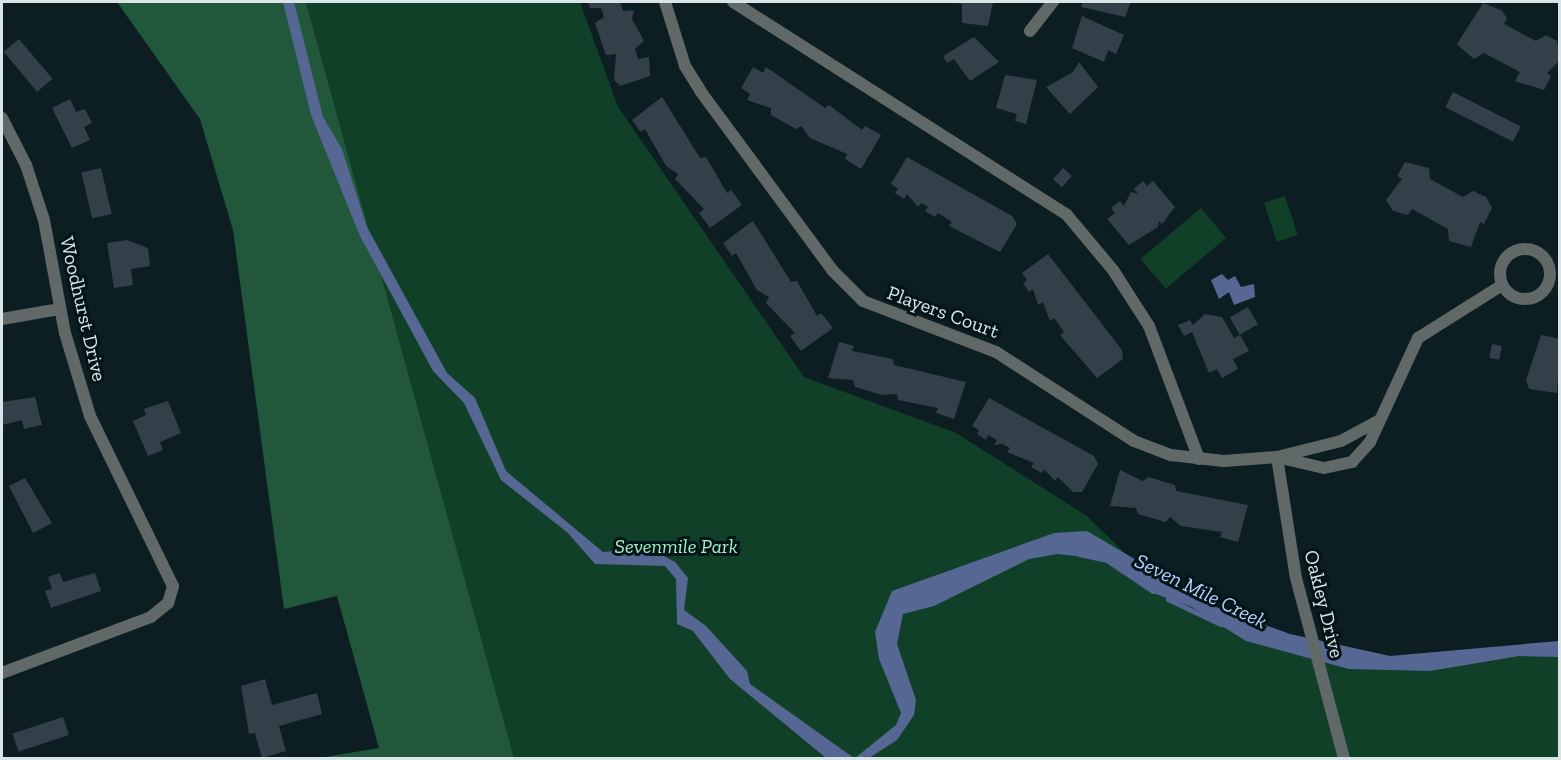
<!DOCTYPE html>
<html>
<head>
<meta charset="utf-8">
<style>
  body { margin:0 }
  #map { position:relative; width:1561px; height:760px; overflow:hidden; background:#0d1e22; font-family:"Zilla Slab",serif }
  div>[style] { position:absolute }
  .green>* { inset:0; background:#104028; transform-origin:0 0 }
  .forest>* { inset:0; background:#21583c }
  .water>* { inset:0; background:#566794 }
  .stream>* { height:4.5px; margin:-2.25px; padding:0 2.25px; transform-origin:2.25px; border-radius:2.25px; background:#566794 }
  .building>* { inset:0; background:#33404a; transform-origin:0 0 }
  .street>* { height:12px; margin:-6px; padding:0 6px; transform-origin:6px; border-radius:6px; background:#606967 }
  .street>.ring { margin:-6px; padding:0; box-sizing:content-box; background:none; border:12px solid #606967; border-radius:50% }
  span { translate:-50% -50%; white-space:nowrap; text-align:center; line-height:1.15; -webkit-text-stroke:6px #041519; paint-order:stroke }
  .street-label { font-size:20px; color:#d9e4e7 }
  .park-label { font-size:20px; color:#a0f3c3; font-style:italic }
  .water-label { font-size:21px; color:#bccef9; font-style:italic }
  .frame { position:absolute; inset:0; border:3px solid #d9e4e7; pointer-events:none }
</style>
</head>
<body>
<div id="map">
  <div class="green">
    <i style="clip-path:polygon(306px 2px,580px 2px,618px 107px,804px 377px,956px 433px,1087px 516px,1149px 577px,1259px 635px,1384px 667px,1559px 646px,1559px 758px,514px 758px)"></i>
    <i style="left:1285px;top:196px;width:41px;height:22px;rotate:72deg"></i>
    <i style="left:1201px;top:208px;width:39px;height:79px;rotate:50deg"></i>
  </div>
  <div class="forest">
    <i style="clip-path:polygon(117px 2px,306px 2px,514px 758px,319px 758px,379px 748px,337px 596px,284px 609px,233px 230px,200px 119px)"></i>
  </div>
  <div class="water">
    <i style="clip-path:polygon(283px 2px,294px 2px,323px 117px,342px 149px,367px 227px,447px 373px,475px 398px,506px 471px,603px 552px,649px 548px,675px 562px,688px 578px,684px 610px,706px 626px,747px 671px,750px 684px,854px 758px,826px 758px,730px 679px,693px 631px,677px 624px,676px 579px,665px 566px,595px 564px,568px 533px,501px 480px,464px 403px,433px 371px,360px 236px,311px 115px)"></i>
    <i style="clip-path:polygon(1222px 274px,1228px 280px,1235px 276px,1241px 287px,1254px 284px,1255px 297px,1234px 305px,1229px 292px,1219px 299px,1211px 280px)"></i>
    <i style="clip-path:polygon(1087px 531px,1216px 607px,1290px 634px,1390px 656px,1559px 641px,1559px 657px,1519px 656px,1430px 671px,1349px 669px,1246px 641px,1192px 607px,1153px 593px,1104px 559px,1057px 554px,1029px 559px,934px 606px,903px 614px,897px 644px,916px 700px,914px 715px,897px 740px,869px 758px,855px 758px,896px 725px,901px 713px,879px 659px,875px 632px,892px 591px,1054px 533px)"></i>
  </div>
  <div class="stream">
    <i style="left:1079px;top:554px;width:29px;rotate:12deg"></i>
    <i style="left:1107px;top:560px;width:55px;rotate:34deg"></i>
    <i style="left:1168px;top:599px;width:59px;rotate:25.3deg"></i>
  </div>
  <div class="building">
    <i style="clip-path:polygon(588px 2px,620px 2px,623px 11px,634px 10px,632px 19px,644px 41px,635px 49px,638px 59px,649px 57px,650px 76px,620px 86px,614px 80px,616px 54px,606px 55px,595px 23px,604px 17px,601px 8px,590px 8px)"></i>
    <i style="clip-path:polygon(952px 2px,993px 2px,988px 26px,962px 23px,962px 4px)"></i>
    <i style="clip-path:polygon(1083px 2px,1131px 2px,1125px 17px,1081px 7px)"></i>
    <i style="clip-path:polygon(1483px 3px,1501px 10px,1507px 18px,1504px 24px,1536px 41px,1546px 35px,1557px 41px,1560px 60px,1547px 73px,1551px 76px,1544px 90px,1515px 81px,1520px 72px,1484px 53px,1474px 59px,1461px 48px,1457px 44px)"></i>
    <i style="clip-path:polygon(1082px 16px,1124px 35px,1116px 54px,1108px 50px,1104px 62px,1072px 48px)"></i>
    <i style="clip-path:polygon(974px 37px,999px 62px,970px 81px,954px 59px,947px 63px,943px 56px)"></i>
    <i style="left:19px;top:39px;width:52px;height:20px;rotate:50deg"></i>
    <i style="clip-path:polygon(1079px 62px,1098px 87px,1070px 114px,1046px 87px,1073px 72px)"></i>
    <i style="clip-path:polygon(753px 67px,763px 73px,766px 67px,825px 108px,829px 105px,862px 130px,865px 126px,881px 135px,861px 169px,845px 159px,847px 154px,810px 138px,801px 126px,796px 129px,771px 115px,771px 108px,747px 100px,750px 94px,741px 88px)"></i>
    <i style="clip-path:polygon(1005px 75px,1037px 80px,1026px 124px,1015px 121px,1017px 114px,996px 108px)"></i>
    <i style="left:1453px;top:92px;width:76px;height:17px;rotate:27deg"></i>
    <i style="clip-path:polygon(662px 97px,700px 158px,706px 157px,727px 193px,731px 190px,742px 205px,710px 228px,699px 213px,704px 209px,675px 179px,678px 174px,666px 166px,645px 129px,641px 132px,632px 120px)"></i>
    <i style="clip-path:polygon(70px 99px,76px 112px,85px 109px,92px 123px,84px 127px,90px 140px,72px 148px,52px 108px)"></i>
    <i style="clip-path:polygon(907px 157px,1012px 216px,1017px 224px,1000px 252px,949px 226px,952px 222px,938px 213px,935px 217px,925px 211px,928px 207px,921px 203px,918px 207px,907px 194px,904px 199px,895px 193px,898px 189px,891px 184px)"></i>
    <i style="clip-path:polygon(1405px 162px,1429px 168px,1430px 179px,1463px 197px,1473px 191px,1486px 197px,1492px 208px,1484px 224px,1480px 222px,1471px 247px,1449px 241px,1448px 229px,1412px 209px,1408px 215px,1393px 211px,1386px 200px,1402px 179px,1397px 176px)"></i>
    <i style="left:101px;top:168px;width:47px;height:20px;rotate:77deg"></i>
    <i style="left:1063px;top:168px;width:12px;height:15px;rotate:42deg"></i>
    <i style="clip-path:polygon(1143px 181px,1147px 186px,1153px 181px,1175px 207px,1162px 224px,1159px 221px,1158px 227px,1129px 245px,1107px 219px,1115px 213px,1111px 208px,1120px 201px,1124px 206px,1131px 192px,1138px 194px,1134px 189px)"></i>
    <i style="clip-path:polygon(753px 221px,791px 282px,797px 281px,817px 316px,821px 313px,833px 328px,801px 351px,790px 336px,795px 333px,766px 303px,769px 297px,757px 290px,736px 253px,732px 256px,723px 243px)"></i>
    <i style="clip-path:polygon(127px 240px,148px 248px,150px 266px,131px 269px,133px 285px,114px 288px,107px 243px)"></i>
    <i style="clip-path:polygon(1048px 254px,1122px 350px,1123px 359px,1097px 378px,1060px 335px,1064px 332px,1054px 318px,1050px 321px,1043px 302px,1038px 305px,1033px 289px,1029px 292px,1023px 283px,1027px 280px,1022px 273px)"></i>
    <i style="left:1248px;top:307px;width:20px;height:21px;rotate:60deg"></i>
    <i style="clip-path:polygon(1205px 314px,1222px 317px,1234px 338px,1240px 335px,1249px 351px,1233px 359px,1238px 369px,1222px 378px,1217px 369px,1209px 373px,1192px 332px,1184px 336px,1178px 325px,1190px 320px,1193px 325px)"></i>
    <i style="clip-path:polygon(1541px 335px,1560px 339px,1557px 393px,1529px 389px,1526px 380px)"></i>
    <i style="clip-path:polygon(839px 342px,854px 346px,852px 351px,893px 359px,894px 365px,966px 382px,954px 419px,936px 413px,938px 408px,898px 400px,897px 394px,882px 395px,855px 387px,853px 380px,828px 378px)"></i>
    <i style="left:1492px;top:344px;width:10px;height:14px;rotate:11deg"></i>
    <i style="clip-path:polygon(35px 397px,42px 425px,24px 429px,22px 420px,2px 425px,2px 402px)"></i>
    <i style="clip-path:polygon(989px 398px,1094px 456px,1098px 464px,1082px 492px,1073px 492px,1058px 477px,1055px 481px,1044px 469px,1042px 473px,1031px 467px,1034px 463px,1007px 452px,1010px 448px,1002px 444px,994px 445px,997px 440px,988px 435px,986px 440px,977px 434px,979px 430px,972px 426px)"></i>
    <i style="clip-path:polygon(168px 401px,181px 433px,160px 442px,163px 450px,148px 456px,133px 421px,146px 415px,144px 409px)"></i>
    <i style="clip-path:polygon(1120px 470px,1143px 481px,1148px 477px,1175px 485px,1176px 491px,1248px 505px,1238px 542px,1220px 537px,1222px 532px,1181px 526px,1170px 517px,1165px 522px,1138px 514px,1136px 508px,1110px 506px)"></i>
    <i style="clip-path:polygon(25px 478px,52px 523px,33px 533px,9px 486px)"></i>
    <i style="clip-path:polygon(60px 573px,63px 582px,95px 573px,101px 591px,51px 608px,45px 591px,52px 589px,48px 577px)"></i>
    <i style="clip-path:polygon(265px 679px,272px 705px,317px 693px,322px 714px,279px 726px,286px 751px,262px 758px,255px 733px,249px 734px,241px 686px)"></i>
    <i style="left:63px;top:717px;width:19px;height:53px;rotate:72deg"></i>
  </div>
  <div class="street">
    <i style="left:665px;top:2px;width:67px;rotate:72.6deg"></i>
    <i style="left:685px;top:66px;width:31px;rotate:58deg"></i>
    <i style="left:701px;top:92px;width:221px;rotate:53.6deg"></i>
    <i style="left:832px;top:270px;width:44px;rotate:45deg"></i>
    <i style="left:863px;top:301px;width:142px;rotate:21deg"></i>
    <i style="left:996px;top:352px;width:164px;rotate:32.8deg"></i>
    <i style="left:1134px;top:441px;width:40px;rotate:21deg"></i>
    <i style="left:1171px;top:455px;width:53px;rotate:6.5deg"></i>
    <i style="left:1224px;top:461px;width:53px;rotate:-4.3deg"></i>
    <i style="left:1277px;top:457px;width:66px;rotate:-14deg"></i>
    <i style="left:1341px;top:441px;width:42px;rotate:-28.4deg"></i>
    <i style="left:733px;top:2px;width:396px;rotate:32.5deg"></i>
    <i style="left:1067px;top:215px;width:72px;rotate:50.1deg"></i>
    <i style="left:1113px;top:270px;width:67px;rotate:57.3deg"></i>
    <i style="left:1149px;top:326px;width:142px;rotate:69.4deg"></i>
    <i style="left:1030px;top:31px;width:37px;rotate:-52deg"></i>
    <i style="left:2px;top:118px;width:53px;rotate:62.9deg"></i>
    <i style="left:26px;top:165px;width:58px;rotate:71.9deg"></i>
    <i style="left:44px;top:220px;width:115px;rotate:79.5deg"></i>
    <i style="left:65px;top:333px;width:87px;rotate:73.2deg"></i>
    <i style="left:90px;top:416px;width:189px;rotate:64deg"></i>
    <i style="left:173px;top:586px;width:18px;rotate:106deg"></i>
    <i style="left:168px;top:603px;width:22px;rotate:141deg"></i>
    <i style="left:151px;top:617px;width:159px;rotate:159.4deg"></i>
    <i class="ring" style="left:1500px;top:249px;width:38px;height:38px"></i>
    <i style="left:2px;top:319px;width:59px;rotate:-9.8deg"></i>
    <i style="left:1277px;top:457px;width:122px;rotate:81.1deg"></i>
    <i style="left:1296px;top:578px;width:186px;rotate:75.1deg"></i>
    <i style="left:1281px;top:458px;width:44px;rotate:13.1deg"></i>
    <i style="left:1324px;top:468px;width:29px;rotate:-12deg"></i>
    <i style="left:1352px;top:462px;width:27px;rotate:-48deg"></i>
    <i style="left:1370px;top:442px;width:115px;rotate:-65.2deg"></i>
    <i style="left:1418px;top:338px;width:99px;rotate:-32.2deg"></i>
  </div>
  <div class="street-label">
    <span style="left:83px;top:309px;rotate:77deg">Woodhurst Drive</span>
    <span style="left:943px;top:312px;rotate:20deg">Players Court</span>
    <span style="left:1324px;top:604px;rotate:76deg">Oakley Drive</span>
  </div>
  <div class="park-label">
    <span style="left:676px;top:546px">Sevenmile Park</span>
  </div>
  <div class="water-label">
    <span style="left:1201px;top:591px;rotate:26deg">Seven Mile Creek</span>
  </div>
  <div class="frame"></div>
</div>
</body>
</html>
